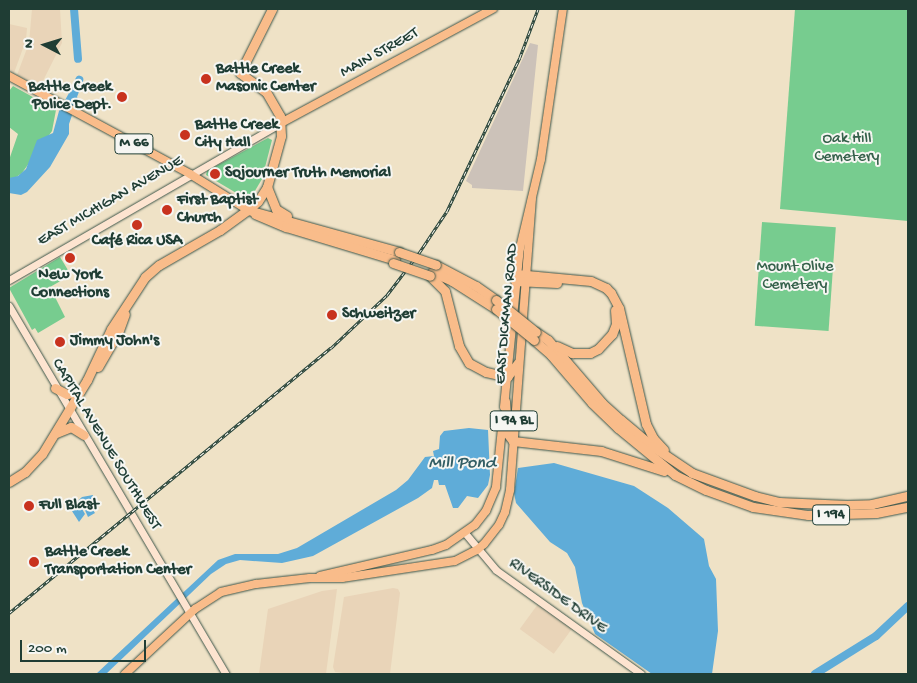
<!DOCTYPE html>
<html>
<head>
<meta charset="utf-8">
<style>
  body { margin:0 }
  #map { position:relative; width:917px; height:683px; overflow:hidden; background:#efe2c6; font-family:"Gochi Hand",sans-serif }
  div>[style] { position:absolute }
  .built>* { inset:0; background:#e9d4b8; transform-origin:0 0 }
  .industrial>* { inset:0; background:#ccc2b9 }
  .green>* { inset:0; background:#77cc8f; transform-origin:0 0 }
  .water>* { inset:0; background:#5facd8 }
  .river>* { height:8px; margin:-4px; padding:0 4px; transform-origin:4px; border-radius:4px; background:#5facd8 }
  .roads { filter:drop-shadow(0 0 1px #3e564a) drop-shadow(0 0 1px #3e564a) }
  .secondary>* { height:7px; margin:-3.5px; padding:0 3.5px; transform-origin:3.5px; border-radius:3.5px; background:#fde4d0 }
  .primary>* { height:8px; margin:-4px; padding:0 4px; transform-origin:4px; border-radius:4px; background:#f9bc8a }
  .highway>* { height:9px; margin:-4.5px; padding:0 4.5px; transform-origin:4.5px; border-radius:4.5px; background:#f9bc8a }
  .rail>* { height:3px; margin-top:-1.5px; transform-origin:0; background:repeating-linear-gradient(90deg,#f6f6f2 0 4px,#1f3d34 0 8px); box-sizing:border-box; border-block:1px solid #1f3d34 }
  .bridges { filter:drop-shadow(0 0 1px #3e564a) drop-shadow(0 0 1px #3e564a) }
  .highway-bridge>* { height:9px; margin:-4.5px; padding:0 4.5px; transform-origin:4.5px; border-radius:4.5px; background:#f9bc8a }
  .dots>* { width:14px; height:14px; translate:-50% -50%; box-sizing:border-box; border:2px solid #f6f6f2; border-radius:50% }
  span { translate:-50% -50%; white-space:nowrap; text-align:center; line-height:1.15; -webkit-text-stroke:4px #f6f6f2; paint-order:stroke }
  .shield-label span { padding:1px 4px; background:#f6f6f2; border:1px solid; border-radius:4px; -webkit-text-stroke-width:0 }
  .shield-label { font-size:15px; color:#1f3d34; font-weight:700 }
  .street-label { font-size:16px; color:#1f3d34 }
  .poi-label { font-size:16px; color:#1f3d34; font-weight:700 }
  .left { translate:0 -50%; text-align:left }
  .right { translate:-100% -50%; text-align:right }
  .park-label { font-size:16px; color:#35614b }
  .water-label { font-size:18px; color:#325e65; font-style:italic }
  .frame { position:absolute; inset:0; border:10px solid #1f3d34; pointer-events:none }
  .north { position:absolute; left:20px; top:20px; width:50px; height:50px; -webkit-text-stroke:4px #f6f6f2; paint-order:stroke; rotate:275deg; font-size:14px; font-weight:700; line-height:20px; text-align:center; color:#1f3d34 }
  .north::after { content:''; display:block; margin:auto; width:18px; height:22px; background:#1f3d34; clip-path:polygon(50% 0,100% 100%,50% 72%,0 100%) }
  .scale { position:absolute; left:20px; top:640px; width:126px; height:22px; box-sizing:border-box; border:2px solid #1f3d34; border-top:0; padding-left:6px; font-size:15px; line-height:18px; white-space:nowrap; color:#1f3d34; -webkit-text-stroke:4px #f6f6f2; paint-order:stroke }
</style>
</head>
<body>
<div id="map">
  <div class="built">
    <i style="clip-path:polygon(32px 9px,60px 9px,62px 43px,40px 87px,17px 75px,29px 43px)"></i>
    <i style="clip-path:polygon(9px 24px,27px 28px,26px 40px,14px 73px,9px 70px)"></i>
    <i style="clip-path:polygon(393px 588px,398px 589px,400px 593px,390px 674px,351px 674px,335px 672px,333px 667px,344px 597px)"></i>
    <i style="clip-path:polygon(337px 589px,326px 674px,259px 674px,268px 609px,322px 591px)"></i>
    <i style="left:538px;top:604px;width:42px;height:31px;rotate:36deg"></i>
  </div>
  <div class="industrial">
    <i style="clip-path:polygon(530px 43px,538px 45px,523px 191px,472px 188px,472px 185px,466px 181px)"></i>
  </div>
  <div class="green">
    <i style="clip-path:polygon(795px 9px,908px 9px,908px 221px,780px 209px)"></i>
    <i style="clip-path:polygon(13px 86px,56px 110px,52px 131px,22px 173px,12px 180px,9px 180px,9px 160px,18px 134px,9px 127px,9px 91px)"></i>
    <i style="clip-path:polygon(268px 138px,272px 140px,262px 179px,252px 196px,243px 197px,206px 175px,207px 171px)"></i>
    <i style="left:762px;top:222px;width:74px;height:104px;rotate:4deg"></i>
    <i style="clip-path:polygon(60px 257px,71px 275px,50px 287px,65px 317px,38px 333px,35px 328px,32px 330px,9px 288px)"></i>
  </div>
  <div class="water">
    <i style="clip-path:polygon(69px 93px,78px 98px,69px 124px,69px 134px,50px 167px,27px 192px,21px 195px,9px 193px,9px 178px,18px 176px,26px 169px,37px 140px,53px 133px,59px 111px)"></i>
    <i style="clip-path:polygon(469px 428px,488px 430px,490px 475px,488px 485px,478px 498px,467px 496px,458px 508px,453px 508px,445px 485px,439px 485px,438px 480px,434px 480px,432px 488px,418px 498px,313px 556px,282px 563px,240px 560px,226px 564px,211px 574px,106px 674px,96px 674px,218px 560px,235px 554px,278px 554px,297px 548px,396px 490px,408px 480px,425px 457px,434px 456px,433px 451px,439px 449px,440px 436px,444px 431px)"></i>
    <i style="clip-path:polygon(554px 463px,634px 486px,668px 508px,704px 539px,709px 566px,716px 579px,718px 631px,712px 674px,652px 674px,595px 634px,582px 603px,575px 567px,567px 553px,550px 542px,516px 503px,514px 493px,518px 468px)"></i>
    <i style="clip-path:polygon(93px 495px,91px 507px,95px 513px,88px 517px,84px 508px,81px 507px,85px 514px,79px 522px,70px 508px,82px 497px)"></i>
  </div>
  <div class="river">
    <i style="left:74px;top:9px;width:50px;rotate:85.4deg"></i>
    <i style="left:70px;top:104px;width:26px;rotate:-69deg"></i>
    <i style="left:815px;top:674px;width:72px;rotate:-31.9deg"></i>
    <i style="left:876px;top:636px;width:44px;rotate:-43.2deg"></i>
  </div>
  <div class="roads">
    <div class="secondary">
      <i style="left:9px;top:280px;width:314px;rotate:-30deg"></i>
      <i style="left:9px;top:306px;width:427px;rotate:59.5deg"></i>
      <i style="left:465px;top:533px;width:48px;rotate:50deg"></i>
      <i style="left:496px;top:570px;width:178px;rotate:35.6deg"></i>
    </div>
    <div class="primary">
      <i style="left:9px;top:76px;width:206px;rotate:28.4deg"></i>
      <i style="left:190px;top:174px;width:68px;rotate:31.8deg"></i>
      <i style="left:281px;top:123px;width:241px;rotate:-28.3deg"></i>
      <i style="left:504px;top:407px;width:160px;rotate:-84.3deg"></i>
      <i style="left:520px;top:248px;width:91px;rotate:-76.7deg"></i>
      <i style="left:541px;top:159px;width:152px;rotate:-81.7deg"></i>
      <i style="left:320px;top:576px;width:115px;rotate:-13.1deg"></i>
      <i style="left:432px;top:550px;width:15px;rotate:-20deg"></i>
      <i style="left:446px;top:545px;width:35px;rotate:-35deg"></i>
      <i style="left:475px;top:525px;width:18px;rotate:-52deg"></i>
      <i style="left:486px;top:511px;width:26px;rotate:-67deg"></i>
      <i style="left:496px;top:487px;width:69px;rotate:-84.2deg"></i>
      <i style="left:125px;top:674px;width:96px;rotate:-42.9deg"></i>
      <i style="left:195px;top:609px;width:31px;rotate:-33deg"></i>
      <i style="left:221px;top:592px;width:36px;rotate:-13deg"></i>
      <i style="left:256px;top:584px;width:54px;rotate:-6.3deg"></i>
      <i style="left:310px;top:578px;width:32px"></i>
      <i style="left:342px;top:578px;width:114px;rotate:-8.6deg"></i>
      <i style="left:455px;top:561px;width:25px;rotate:-27deg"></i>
      <i style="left:477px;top:550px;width:9px;rotate:-41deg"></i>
      <i style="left:484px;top:544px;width:24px;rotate:-52deg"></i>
      <i style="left:499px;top:525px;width:14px;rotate:-65deg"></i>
      <i style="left:505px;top:512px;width:23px;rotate:-77deg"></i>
      <i style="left:510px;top:490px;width:292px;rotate:-85.7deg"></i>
    </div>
    <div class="highway">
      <i style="left:267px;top:187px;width:24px;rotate:68deg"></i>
      <i style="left:276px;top:209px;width:13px;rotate:32deg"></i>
      <i style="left:248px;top:210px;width:157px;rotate:15.5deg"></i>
      <i style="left:255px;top:214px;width:34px;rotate:23deg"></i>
      <i style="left:286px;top:227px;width:114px;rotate:16.8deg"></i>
      <i style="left:436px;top:265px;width:45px;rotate:27.7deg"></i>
      <i style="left:476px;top:286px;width:24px;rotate:35deg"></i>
      <i style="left:432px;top:272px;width:22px;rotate:24deg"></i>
      <i style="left:452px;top:281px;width:52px;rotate:32.5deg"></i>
      <i style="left:516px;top:274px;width:75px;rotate:5.3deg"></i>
      <i style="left:591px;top:281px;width:17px;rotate:25deg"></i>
      <i style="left:606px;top:288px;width:7px;rotate:45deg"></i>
      <i style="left:611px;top:293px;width:17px;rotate:62deg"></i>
      <i style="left:619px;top:308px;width:119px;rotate:76.9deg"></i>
      <i style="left:646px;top:424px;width:16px;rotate:63deg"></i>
      <i style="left:653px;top:438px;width:16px;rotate:47deg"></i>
      <i style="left:430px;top:276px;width:21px;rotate:45deg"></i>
      <i style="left:445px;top:291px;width:57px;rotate:75.7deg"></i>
      <i style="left:459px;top:346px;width:20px;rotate:60deg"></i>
      <i style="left:469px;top:363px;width:19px;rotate:28deg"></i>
      <i style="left:486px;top:372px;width:22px;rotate:13deg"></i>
      <i style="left:507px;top:377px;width:18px;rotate:-52deg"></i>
      <i style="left:515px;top:281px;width:42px;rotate:2.7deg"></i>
      <i style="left:536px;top:332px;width:14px;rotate:34deg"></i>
      <i style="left:548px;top:340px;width:83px;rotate:49.4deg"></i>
      <i style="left:602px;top:403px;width:25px;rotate:42deg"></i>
      <i style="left:621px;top:420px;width:40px;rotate:40deg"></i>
      <i style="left:652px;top:446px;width:48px;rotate:34deg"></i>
      <i style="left:692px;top:473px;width:67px;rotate:20.1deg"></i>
      <i style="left:755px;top:496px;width:25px;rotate:14deg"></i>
      <i style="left:779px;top:502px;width:68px;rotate:2.5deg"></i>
      <i style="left:847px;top:505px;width:25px;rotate:-2deg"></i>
      <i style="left:872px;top:504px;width:37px;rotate:-13deg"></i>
      <i style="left:534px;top:340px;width:23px;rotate:41deg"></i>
      <i style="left:551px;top:355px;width:63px;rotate:49.5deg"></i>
      <i style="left:592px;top:403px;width:36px;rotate:44deg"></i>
      <i style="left:618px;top:428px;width:74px;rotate:39.5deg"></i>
      <i style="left:675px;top:475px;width:34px;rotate:26deg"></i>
      <i style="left:706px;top:490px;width:50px;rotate:19.9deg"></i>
      <i style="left:753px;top:507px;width:56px;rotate:8.3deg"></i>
      <i style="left:808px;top:515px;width:68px;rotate:-1.7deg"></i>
      <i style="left:876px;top:513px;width:33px;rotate:-11deg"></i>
      <i style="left:557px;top:346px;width:17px;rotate:25deg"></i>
      <i style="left:572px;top:353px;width:18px"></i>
      <i style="left:590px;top:353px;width:9px;rotate:-27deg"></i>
      <i style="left:598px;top:349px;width:21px;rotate:-47deg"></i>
      <i style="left:612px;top:334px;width:11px;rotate:-68deg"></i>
      <i style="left:616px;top:324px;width:14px;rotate:-94deg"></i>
      <i style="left:98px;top:367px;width:39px;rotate:-60deg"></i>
      <i style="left:118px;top:333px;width:20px;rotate:-70deg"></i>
      <i style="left:55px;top:388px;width:13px;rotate:27deg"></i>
      <i style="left:67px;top:394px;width:13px;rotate:-13deg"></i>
      <i style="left:505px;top:401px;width:32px;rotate:86deg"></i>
      <i style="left:507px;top:433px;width:10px;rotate:53deg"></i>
      <i style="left:513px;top:441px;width:89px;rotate:6.5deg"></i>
      <i style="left:601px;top:451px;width:66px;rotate:17.6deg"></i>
      <i style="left:56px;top:433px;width:16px;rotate:-22deg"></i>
      <i style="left:71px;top:427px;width:15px;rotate:32deg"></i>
      <i style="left:9px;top:482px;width:19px;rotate:-32deg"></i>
      <i style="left:25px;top:472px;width:25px;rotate:-47deg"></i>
      <i style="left:42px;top:454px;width:87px;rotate:-58.7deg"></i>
      <i style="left:87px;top:380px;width:56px;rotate:-64.8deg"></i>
      <i style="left:111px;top:329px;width:62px;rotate:-56.8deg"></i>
      <i style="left:145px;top:277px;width:18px;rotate:-41deg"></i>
      <i style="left:159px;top:265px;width:70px;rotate:-29.8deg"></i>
      <i style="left:220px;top:230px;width:34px;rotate:-36deg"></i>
      <i style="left:248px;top:210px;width:13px;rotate:-42deg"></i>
      <i style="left:258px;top:201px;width:17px;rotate:-57deg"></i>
      <i style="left:267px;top:187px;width:53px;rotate:-74.6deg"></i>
      <i style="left:281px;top:136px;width:20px;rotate:-93deg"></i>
      <i style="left:280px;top:116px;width:28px;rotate:-120deg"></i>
      <i style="left:266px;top:92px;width:32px;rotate:-144deg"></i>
      <i style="left:240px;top:73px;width:72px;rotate:-63.4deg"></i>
    </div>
  </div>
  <div class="rail">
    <i style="left:9px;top:613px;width:417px;rotate:-39.5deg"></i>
    <i style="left:331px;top:348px;width:77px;rotate:-43.4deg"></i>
    <i style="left:387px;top:295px;width:53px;rotate:-52.7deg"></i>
    <i style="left:419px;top:253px;width:50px;rotate:-56.3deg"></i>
    <i style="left:447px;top:211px;width:170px;rotate:-64.6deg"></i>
    <i style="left:520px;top:57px;width:51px;rotate:-69.4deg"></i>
  </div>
  <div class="bridges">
    <div class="highway-bridge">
      <i style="left:399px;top:252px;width:39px;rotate:19deg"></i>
      <i style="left:393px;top:263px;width:39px;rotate:19deg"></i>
      <i style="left:496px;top:300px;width:51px;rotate:38.7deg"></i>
      <i style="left:496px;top:309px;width:49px;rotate:39.2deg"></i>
    </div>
  </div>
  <div class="dots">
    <i style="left:206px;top:79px;background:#c8321e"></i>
    <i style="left:122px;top:97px;background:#c8321e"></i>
    <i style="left:185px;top:135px;background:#c8321e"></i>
    <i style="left:215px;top:174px;background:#c8321e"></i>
    <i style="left:167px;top:210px;background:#c8321e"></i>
    <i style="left:137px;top:225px;background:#c8321e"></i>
    <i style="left:70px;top:258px;background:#c8321e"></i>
    <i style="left:332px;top:315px;background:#c8321e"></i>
    <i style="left:60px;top:342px;background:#c8321e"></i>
    <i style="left:29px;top:506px;background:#c8321e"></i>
    <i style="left:34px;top:562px;background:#c8321e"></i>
  </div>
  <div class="shield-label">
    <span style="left:134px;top:144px">M 66</span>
    <span style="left:514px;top:421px">I 94 BL</span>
    <span style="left:831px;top:515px">I 194</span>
  </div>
  <div class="street-label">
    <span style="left:380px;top:54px;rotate:-29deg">MAIN STREET</span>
    <span style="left:111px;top:202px;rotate:-30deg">EAST MICHIGAN AVENUE</span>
    <span style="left:508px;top:314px;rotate:-85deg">EAST DICKMAN ROAD</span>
    <span style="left:105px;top:445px;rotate:59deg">CAPITAL AVENUE SOUTHWEST</span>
    <span style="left:557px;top:597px;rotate:36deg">RIVERSIDE DRIVE</span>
  </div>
  <div class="poi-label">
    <span class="left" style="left:216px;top:79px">Battle Creek<br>Masonic Center</span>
    <span class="right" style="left:112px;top:97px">Battle Creek<br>Police Dept.</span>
    <span class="left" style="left:195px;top:135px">Battle Creek<br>City Hall</span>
    <span class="left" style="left:225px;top:174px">Sojourner Truth Memorial</span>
    <span class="left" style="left:177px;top:210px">First Baptist<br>Church</span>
    <span style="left:137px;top:242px">Café Rica USA</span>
    <span style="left:70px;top:285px">New York<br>Connections</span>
    <span class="left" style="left:342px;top:315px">Schweitzer</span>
    <span class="left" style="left:70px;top:342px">Jimmy John's</span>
    <span class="left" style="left:39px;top:506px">Full Blast</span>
    <span class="left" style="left:45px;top:562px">Battle Creek<br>Transportation Center</span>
  </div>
  <div class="park-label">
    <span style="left:847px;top:149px">Oak Hill<br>Cemetery</span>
    <span style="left:795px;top:277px">Mount Olive<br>Cemetery</span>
  </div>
  <div class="water-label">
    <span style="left:462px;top:464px">Mill Pond</span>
  </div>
  <div class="frame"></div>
  <div class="north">N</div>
  <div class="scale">200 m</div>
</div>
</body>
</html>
